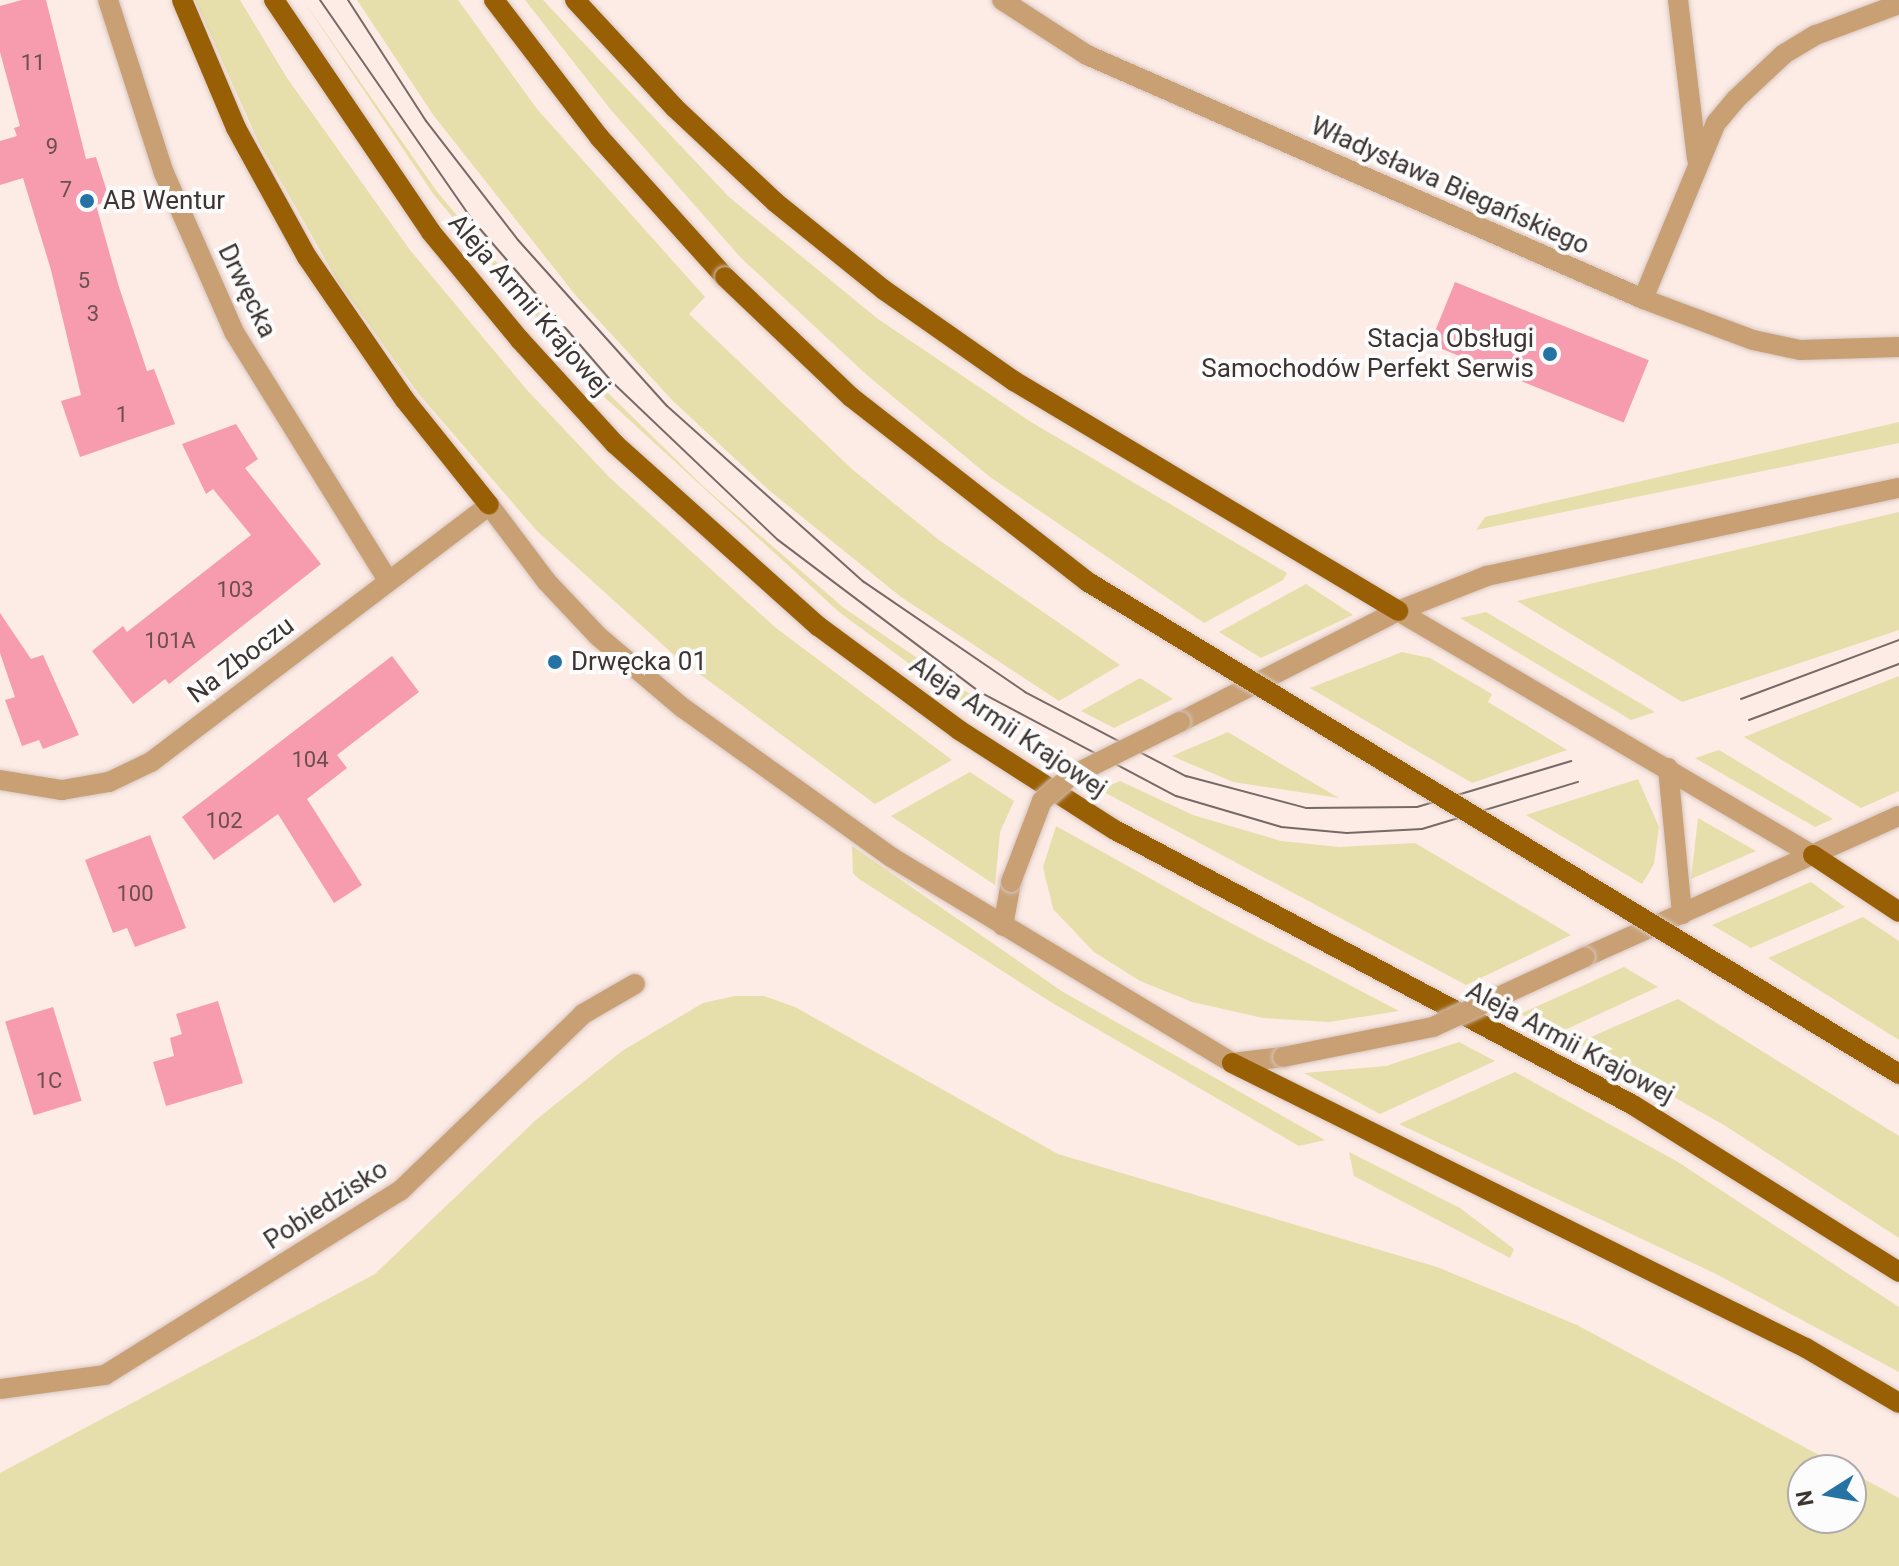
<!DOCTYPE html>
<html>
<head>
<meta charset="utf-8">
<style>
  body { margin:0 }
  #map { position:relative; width:1899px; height:1566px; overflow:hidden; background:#fdebe5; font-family:Roboto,sans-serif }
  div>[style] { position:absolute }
  .green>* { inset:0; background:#e7dfab }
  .building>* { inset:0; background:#f79caf; transform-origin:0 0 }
  .roads { filter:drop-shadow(0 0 2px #d7c7c1) drop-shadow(0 0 2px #d7c7c1) }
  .minor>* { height:20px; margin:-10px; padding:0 10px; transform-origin:10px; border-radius:10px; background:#c9a074 }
  .tertiary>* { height:20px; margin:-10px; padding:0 10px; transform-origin:10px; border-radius:10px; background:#c9a074 }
  .primary>* { height:20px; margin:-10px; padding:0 10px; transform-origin:10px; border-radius:10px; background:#995f05 }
  .tram>* { height:2px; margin:-1px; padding:0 1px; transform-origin:1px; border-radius:1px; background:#756a66 }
  .bridges { filter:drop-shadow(0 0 2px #d7c7c1) drop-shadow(0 0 2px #d7c7c1) }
  .tertiary-bridge>* { height:20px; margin:-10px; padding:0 10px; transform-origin:10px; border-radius:10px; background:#c9a074 }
  .primary-bridge>* { height:20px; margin:-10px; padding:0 10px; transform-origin:10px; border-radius:10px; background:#995f05 }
  .dots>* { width:22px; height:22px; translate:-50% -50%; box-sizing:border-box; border:4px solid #fcfcfc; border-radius:50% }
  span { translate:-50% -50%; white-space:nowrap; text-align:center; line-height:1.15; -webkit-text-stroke:8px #fcfcfc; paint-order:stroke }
  .number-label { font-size:22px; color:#6c4f51 }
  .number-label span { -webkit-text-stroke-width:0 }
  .street-label { font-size:26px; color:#3e3532 }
  .poi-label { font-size:26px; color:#3e3532 }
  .left { translate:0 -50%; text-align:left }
  .right { translate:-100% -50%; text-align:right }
  .north { position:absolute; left:1787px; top:1454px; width:80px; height:80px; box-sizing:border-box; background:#fcfcfc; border:2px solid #b0acab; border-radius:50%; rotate:259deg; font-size:22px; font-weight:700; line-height:32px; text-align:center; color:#3e3532 }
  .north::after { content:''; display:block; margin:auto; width:28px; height:36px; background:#2572a4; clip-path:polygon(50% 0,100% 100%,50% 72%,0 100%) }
</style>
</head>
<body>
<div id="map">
  <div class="green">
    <i style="clip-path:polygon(195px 0,240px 0,287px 78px,410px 250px,527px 390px,609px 477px,776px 628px,952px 760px,875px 804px,674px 655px,537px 531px,418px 393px,337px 280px,258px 141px)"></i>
    <i style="clip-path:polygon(303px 0,438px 193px,605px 390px,705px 488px,844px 608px,1015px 725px,1005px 731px,972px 710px,839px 612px,601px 394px,434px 195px)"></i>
    <i style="clip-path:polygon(357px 0,458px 0,537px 109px,705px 297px,689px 314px,853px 470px,939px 540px,1120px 665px,1059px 701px,901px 597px,770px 491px,674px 402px,577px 297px,434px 116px)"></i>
    <i style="clip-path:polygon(525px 0,543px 0,729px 197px,878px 319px,1031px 422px,1287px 573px,1283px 580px,1204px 623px,990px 477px,868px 376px,741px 258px,611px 110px)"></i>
    <i style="clip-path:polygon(1899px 422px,1899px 443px,1476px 530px,1485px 517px)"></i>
    <i style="clip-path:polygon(1899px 512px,1899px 630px,1682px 702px,1517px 601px)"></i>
    <i style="clip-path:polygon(1306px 584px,1353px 615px,1261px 658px,1219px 632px)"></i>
    <i style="clip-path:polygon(1486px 612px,1655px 712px,1631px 720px,1460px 618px)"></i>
    <i style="clip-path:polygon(1402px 652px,1430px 658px,1492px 694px,1488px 702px,1567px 750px,1472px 783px,1310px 688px)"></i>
    <i style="clip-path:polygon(1899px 676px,1899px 791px,1861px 808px,1744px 737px)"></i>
    <i style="clip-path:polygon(1140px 678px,1173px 699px,1114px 728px,1081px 711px)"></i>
    <i style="clip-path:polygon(1228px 732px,1276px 761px,1339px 798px,1233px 782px,1172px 756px)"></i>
    <i style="clip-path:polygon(1719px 750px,1833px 819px,1815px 827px,1695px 758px)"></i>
    <i style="clip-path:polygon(970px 772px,1014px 801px,1000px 832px,995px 885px,891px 816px)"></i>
    <i style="clip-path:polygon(1638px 779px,1659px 827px,1654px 864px,1642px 884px,1526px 815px)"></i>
    <i style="clip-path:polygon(1120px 781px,1193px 815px,1281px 841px,1339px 847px,1415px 843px,1571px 935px,1466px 985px,1100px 790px)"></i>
    <i style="clip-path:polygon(1698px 818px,1756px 851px,1691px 879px)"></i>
    <i style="clip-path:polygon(1056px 826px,1214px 914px,1399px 1011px,1329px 1022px,1263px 1018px,1192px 1002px,1140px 981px,1094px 952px,1053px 909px,1043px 867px)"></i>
    <i style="clip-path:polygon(852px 846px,1063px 992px,1325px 1140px,1299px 1146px,1054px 1004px,859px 879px,853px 873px)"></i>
    <i style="clip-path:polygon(1811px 882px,1845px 907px,1751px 948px,1712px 925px)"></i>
    <i style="clip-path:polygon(1863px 917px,1899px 941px,1899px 1040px,1768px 958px)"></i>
    <i style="clip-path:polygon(1624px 967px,1658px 987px,1558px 1033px,1520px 1014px)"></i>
    <i style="clip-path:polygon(735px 996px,764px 996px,795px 1007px,1058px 1154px,1437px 1267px,1577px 1325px,1847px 1470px,1803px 1470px,1803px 1518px,1851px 1518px,1851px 1472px,1899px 1498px,1899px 1566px,0 1566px,0 1473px,375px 1274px,537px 1119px,622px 1051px,703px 1003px)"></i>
    <i style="clip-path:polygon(1678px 999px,1899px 1136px,1899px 1238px,1724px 1125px,1577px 1043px)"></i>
    <i style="clip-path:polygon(1459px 1042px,1495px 1061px,1380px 1114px,1304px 1073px,1386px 1066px)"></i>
    <i style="clip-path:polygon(1515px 1072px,1678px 1162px,1899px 1307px,1899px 1372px,1716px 1274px,1399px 1124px)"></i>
    <i style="clip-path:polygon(1349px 1152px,1460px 1208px,1514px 1249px,1510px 1258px,1354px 1176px)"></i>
  </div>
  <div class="building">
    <i style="clip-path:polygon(22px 0,46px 0,86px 159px,96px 157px,110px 201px,96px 205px,119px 287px,147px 371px,154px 369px,175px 424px,80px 457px,61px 401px,81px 395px,51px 270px,23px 178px,0 185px,0 141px,17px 136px,14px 128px,20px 126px,0 52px,0 6px)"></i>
    <i style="left:1455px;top:282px;width:209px;height:67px;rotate:22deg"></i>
    <i style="clip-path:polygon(236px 424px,258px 459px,245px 468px,321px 564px,169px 684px,165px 679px,133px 704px,92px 651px,123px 626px,127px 632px,251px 535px,213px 489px,206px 494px,182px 444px)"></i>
    <i style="clip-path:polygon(0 613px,31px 659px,43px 655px,79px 735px,43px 749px,39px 740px,22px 746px,5px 700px,15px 697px,0 653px)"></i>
    <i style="clip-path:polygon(392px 656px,419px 692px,337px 755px,347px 768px,307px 799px,362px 885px,334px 903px,278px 814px,214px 860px,182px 817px)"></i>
    <i style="clip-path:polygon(150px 835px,186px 928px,135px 947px,127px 928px,113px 933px,85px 860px)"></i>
    <i style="clip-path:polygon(218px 1001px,243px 1083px,166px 1106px,153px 1062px,174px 1056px,170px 1038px,182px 1034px,176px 1014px)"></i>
    <i style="left:53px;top:1007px;width:98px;height:50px;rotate:73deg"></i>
  </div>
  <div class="roads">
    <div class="minor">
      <i style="left:108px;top:0;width:182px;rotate:72.1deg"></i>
      <i style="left:164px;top:173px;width:174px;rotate:66.2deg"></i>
      <i style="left:234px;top:332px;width:292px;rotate:58.2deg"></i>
      <i style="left:1002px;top:0;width:101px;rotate:32.9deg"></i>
      <i style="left:1087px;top:55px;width:607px;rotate:23.69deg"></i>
      <i style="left:1643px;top:299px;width:117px;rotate:20.4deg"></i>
      <i style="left:1753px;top:340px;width:48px;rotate:12deg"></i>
      <i style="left:1800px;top:350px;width:99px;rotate:-1.7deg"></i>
      <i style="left:1678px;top:0;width:160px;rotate:83.2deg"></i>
      <i style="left:1643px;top:299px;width:191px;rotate:-67.5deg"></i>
      <i style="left:1716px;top:123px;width:30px;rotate:-50deg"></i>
      <i style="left:1735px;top:100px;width:67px;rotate:-43.2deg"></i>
      <i style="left:1784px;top:54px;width:37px;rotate:-31deg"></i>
      <i style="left:1816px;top:35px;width:89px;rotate:-20.5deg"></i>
      <i style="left:0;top:780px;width:63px;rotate:9.2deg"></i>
      <i style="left:62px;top:790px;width:48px;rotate:-9.7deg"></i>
      <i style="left:109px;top:782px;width:47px;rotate:-25.5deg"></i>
      <i style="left:151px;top:762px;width:425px;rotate:-37.2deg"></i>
      <i style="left:0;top:1389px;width:106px;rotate:-7.6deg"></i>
      <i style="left:105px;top:1375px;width:348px;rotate:-32deg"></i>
      <i style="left:400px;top:1191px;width:255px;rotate:-44deg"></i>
      <i style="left:583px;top:1014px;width:60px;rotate:-30deg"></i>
    </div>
    <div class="tertiary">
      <i style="left:489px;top:505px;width:96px;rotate:53deg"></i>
      <i style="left:547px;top:582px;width:74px;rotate:46.6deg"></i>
      <i style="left:598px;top:636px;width:111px;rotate:40.3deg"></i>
      <i style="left:683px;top:708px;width:256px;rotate:35.6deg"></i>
      <i style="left:891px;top:857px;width:398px;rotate:31.1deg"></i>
      <i style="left:1232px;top:1063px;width:51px;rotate:-6.7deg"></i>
      <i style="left:1398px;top:611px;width:481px;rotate:30.5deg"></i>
      <i style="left:1180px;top:722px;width:245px;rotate:-27deg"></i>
      <i style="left:1398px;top:611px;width:96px;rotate:-21.5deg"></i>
      <i style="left:1487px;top:576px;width:421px;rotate:-12.1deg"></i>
      <i style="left:1668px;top:768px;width:147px;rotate:84.5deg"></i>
      <i style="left:1003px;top:926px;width:45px;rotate:-79.7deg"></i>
      <i style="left:1585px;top:957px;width:344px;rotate:-24.2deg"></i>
    </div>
    <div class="primary">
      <i style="left:182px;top:0;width:139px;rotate:67.1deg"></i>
      <i style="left:236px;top:128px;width:147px;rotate:61.2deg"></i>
      <i style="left:307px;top:257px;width:173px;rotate:55.6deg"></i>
      <i style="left:405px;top:400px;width:134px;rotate:51.3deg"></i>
      <i style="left:274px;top:0;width:280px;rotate:55.9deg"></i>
      <i style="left:431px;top:232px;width:140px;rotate:50.5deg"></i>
      <i style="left:520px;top:340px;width:141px;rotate:47.6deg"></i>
      <i style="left:615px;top:444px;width:273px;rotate:41.9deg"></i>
      <i style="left:818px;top:626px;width:175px;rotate:36.4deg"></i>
      <i style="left:959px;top:730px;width:185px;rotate:32.7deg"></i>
      <i style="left:1115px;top:830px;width:586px;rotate:27.96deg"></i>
      <i style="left:1633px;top:1105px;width:314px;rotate:32.1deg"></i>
      <i style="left:494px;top:0;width:173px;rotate:52.5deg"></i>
      <i style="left:599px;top:137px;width:188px;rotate:48deg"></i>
      <i style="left:575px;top:0;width:147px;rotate:47.2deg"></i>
      <i style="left:675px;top:108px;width:137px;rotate:43.2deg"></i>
      <i style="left:775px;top:202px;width:140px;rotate:38.9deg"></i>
      <i style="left:884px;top:290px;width:159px;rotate:35deg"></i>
      <i style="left:1014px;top:381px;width:448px;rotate:30.9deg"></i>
      <i style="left:1813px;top:855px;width:103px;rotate:33.5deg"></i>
      <i style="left:1232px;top:1063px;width:641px;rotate:26.41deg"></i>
      <i style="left:1806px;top:1348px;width:108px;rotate:30.6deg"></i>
    </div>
  </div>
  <div class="tram">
    <i style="left:320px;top:0;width:270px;rotate:55.3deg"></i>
    <i style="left:474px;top:222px;width:211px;rotate:49.2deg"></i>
    <i style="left:612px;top:382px;width:229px;rotate:43.6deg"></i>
    <i style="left:778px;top:540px;width:253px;rotate:37deg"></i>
    <i style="left:980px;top:692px;width:222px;rotate:28deg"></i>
    <i style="left:1176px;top:796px;width:109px;rotate:16.4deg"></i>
    <i style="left:1281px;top:827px;width:66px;rotate:5.2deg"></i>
    <i style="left:1347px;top:833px;width:75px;rotate:-3.1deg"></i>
    <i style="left:1422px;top:829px;width:163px;rotate:-16.8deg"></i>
    <i style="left:348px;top:0;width:144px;rotate:57.2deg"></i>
    <i style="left:426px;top:121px;width:150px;rotate:52.3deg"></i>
    <i style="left:518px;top:240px;width:223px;rotate:48.1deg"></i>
    <i style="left:667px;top:406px;width:264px;rotate:41.8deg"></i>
    <i style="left:864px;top:582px;width:195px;rotate:34.3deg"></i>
    <i style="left:1025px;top:692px;width:182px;rotate:27.6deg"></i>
    <i style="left:1186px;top:776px;width:124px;rotate:14.9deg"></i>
    <i style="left:1306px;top:808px;width:111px;rotate:-0.5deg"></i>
    <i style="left:1417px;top:807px;width:161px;rotate:-16.6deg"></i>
    <i style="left:1741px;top:699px;width:169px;rotate:-20.5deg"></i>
    <i style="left:1749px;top:720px;width:160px;rotate:-20.5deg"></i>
  </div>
  <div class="bridges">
    <div class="tertiary-bridge">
      <i style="left:1011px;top:882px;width:87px;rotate:-69.1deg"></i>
      <i style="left:1042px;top:801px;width:38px;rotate:-41deg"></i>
      <i style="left:1071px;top:776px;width:122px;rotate:-26.4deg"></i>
      <i style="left:1283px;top:1057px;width:153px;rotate:-11.3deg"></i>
      <i style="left:1433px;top:1027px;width:167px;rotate:-24.7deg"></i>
    </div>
    <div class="primary-bridge">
      <i style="left:725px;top:277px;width:174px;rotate:43.6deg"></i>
      <i style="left:851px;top:397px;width:301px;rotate:38deg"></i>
      <i style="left:1088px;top:582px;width:949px;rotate:31.24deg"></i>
    </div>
  </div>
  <div class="dots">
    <i style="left:87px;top:201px;background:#2572a4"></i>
    <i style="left:1550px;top:354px;background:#2572a4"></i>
    <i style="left:555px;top:662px;background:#2572a4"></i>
  </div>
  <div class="number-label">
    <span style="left:33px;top:63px">11</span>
    <span style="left:52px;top:147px">9</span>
    <span style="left:66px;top:190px">7</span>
    <span style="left:84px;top:281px">5</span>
    <span style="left:93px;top:314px">3</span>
    <span style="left:122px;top:415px">1</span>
    <span style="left:235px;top:590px">103</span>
    <span style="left:170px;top:641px">101A</span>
    <span style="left:310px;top:760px">104</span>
    <span style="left:224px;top:821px">102</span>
    <span style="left:135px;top:894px">100</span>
    <span style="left:49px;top:1081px">1C</span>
  </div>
  <div class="street-label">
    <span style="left:1450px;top:186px;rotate:24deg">Władysława Biegańskiego</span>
    <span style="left:247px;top:291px;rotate:64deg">Drwęcka</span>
    <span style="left:529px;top:305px;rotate:49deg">Aleja Armii Krajowej</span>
    <span style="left:241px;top:660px;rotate:-37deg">Na Zboczu</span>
    <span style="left:1008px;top:727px;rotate:34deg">Aleja Armii Krajowej</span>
    <span style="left:1570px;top:1043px;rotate:28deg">Aleja Armii Krajowej</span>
    <span style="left:326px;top:1205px;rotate:-33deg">Pobiedzisko</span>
  </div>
  <div class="poi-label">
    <span class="left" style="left:103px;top:201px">AB Wentur</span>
    <span class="right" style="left:1534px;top:354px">Stacja Obsługi<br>Samochodów Perfekt Serwis</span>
    <span class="left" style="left:571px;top:662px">Drwęcka 01</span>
  </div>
  <div class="north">N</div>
</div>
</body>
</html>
